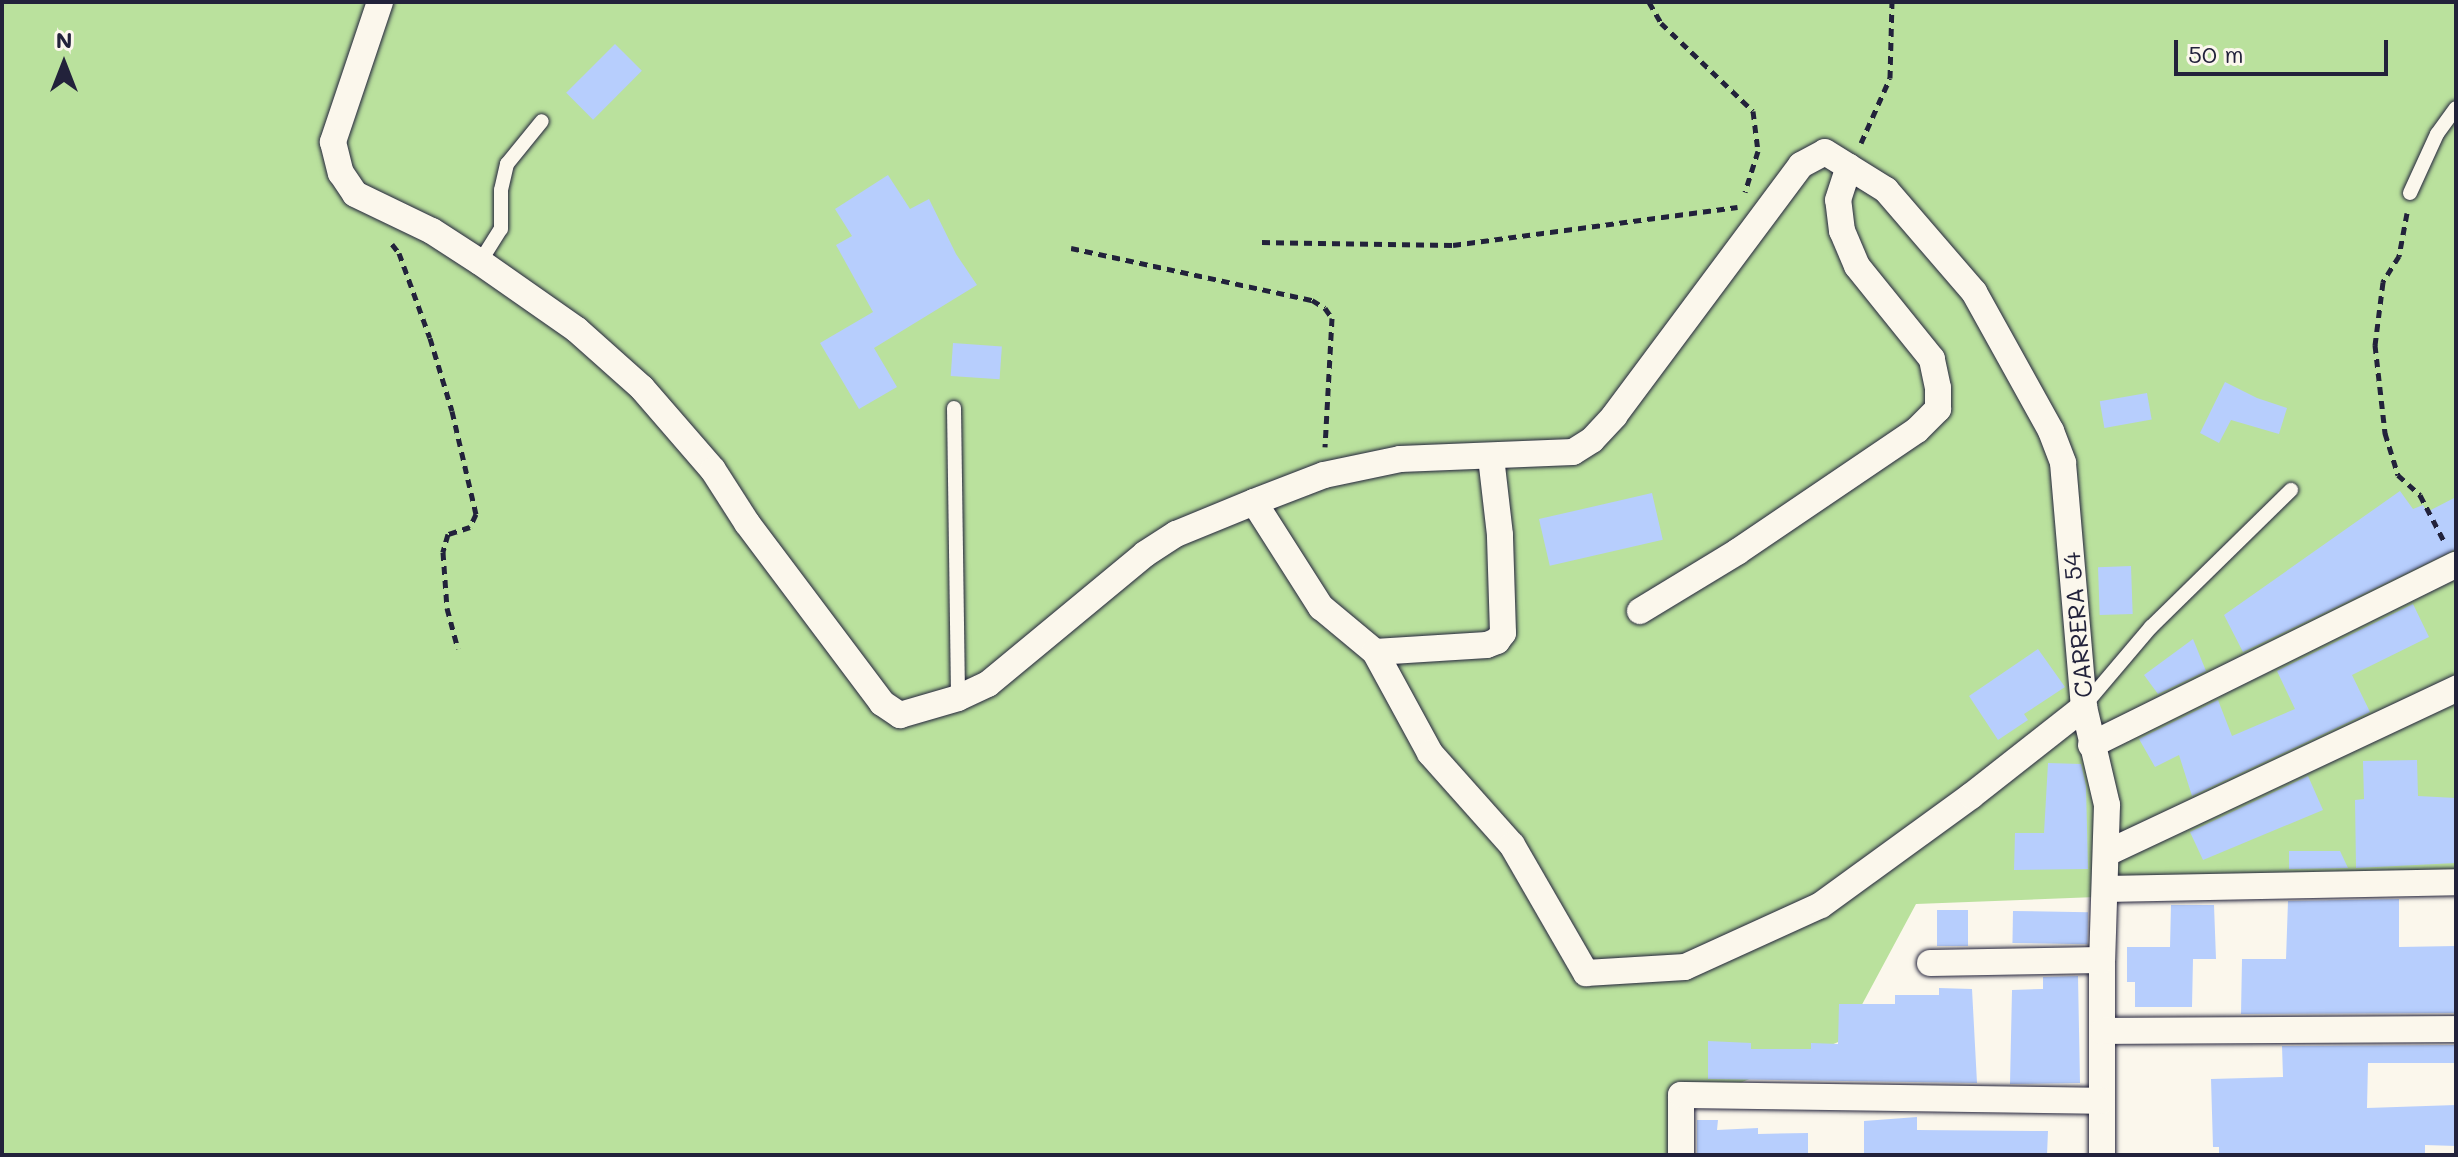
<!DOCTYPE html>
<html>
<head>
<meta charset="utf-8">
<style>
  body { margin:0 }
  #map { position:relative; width:2458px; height:1157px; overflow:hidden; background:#fbf7ec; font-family:Mali,sans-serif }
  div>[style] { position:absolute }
  .green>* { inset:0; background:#bae19d }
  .building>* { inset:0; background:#b7cefd; transform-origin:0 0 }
  .path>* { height:5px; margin-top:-2.5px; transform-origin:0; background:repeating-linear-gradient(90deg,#22223b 0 8px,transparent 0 14px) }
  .roads { filter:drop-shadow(0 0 2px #22223b) drop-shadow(0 0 2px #22223b) }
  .lane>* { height:14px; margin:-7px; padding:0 7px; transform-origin:7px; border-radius:7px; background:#fbf7ec }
  .street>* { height:26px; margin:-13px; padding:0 13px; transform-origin:13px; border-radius:13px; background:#fbf7ec }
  span { translate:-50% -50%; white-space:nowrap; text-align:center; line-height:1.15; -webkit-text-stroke:6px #fbf7ec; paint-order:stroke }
  .street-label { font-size:24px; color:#22223b }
  .frame { position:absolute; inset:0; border:4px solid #22223b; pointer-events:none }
  .north { position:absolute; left:24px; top:24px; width:80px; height:80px; -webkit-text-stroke:6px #fbf7ec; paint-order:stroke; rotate:0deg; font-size:22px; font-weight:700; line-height:32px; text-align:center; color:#22223b }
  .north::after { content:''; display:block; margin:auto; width:28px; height:36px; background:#22223b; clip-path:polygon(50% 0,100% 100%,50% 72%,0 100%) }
  .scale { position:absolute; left:2174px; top:40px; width:214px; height:36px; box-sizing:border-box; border:4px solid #22223b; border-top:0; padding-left:10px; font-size:24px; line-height:28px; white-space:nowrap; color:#22223b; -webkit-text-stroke:6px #fbf7ec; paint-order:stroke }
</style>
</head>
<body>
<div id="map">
  <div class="green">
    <i style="clip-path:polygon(2px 2px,2456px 2px,2456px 883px,1916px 904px,1843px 1040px,1685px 1106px,1674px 1155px,2px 1155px)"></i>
  </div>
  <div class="building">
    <i style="left:615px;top:44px;width:38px;height:69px;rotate:45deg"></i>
    <i style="clip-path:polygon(888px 175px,910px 209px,929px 199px,956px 254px,977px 285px,874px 348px,897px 387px,859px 409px,820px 343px,873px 312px,836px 245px,852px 236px,835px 209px)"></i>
    <i style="left:953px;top:343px;width:49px;height:33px;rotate:4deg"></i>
    <i style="clip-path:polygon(2225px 382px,2257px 398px,2287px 408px,2279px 434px,2231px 420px,2219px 443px,2200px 433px)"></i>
    <i style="left:2147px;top:393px;width:27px;height:48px;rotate:80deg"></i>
    <i style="clip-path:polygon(2400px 491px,2413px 509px,2423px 505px,2427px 512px,2456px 497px,2456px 549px,2243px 652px,2224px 615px)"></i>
    <i style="left:1652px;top:493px;width:48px;height:116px;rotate:77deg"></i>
    <i style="left:2131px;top:566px;width:48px;height:33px;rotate:88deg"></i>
    <i style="clip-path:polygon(2413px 604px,2429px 637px,2352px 675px,2370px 712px,2192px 796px,2179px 755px,2155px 767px,2139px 739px,2218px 700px,2232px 736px,2295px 709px,2277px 671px)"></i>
    <i style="clip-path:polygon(2193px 639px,2206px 671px,2158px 694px,2144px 675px)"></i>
    <i style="clip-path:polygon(2038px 649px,2065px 687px,2024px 714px,2028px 720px,1998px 740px,1969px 696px)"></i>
    <i style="clip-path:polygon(2417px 760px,2418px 796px,2456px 798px,2456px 863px,2356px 868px,2355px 800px,2364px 799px,2363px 761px)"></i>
    <i style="clip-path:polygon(2048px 763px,2081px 764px,2086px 786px,2088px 869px,2014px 870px,2015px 833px,2044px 833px)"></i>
    <i style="clip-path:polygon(2308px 776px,2323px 810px,2203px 860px,2190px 832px)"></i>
    <i style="clip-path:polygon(2289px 851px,2340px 851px,2348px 868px,2289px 869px)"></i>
    <i style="clip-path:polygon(2399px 899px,2399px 947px,2456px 946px,2456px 1013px,2241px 1014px,2242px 959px,2286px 959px,2288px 901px)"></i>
    <i style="clip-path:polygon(2171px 905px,2214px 905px,2216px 959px,2193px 959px,2192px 1007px,2135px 1007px,2135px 982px,2127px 982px,2127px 947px,2170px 947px)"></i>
    <i style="left:1937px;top:910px;width:31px;height:36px"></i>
    <i style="left:2013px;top:911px;width:75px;height:32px;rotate:1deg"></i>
    <i style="clip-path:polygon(2078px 976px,2080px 1083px,2010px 1084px,2012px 990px,2043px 989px,2043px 977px)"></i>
    <i style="clip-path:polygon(1939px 988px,1972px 989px,1977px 1083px,1708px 1079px,1708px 1041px,1751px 1043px,1751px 1049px,1811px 1049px,1811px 1043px,1838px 1044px,1839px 1004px,1895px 1004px,1895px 995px,1939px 995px)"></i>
    <i style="clip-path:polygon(2456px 1045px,2456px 1063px,2368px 1063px,2367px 1108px,2456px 1105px,2456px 1146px,2425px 1145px,2425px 1155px,2219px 1155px,2219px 1147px,2213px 1147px,2211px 1079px,2283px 1077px,2282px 1046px)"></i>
    <i style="clip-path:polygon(1917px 1117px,1917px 1130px,2048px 1131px,2047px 1155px,1864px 1155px,1864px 1121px)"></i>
    <i style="clip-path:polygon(1697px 1120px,1718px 1120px,1717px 1130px,1758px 1128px,1758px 1134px,1808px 1133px,1808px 1155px,1697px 1155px)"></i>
  </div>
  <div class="path">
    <i style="left:1649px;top:2px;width:24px;rotate:60deg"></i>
    <i style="left:1661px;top:23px;width:127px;rotate:43.7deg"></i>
    <i style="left:1753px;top:111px;width:40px;rotate:82.9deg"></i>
    <i style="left:1758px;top:151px;width:43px;rotate:107.6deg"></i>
    <i style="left:1861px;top:143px;width:71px;rotate:-66deg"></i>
    <i style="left:1890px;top:78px;width:76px;rotate:-88.5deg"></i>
    <i style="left:2407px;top:213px;width:44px;rotate:100.5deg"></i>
    <i style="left:2399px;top:256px;width:31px;rotate:122deg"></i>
    <i style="left:2383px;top:282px;width:64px;rotate:97.2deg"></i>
    <i style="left:2375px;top:345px;width:89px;rotate:83.5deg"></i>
    <i style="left:2385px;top:433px;width:44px;rotate:72.8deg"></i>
    <i style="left:2398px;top:475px;width:30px;rotate:42deg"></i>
    <i style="left:2420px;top:495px;width:54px;rotate:62.5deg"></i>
    <i style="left:1262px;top:242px;width:191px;rotate:0.9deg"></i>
    <i style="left:1453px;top:245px;width:287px;rotate:-7.6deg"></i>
    <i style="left:392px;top:244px;width:11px;rotate:52deg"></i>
    <i style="left:399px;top:253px;width:90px;rotate:70deg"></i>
    <i style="left:430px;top:338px;width:76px;rotate:73.2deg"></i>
    <i style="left:452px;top:411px;width:106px;rotate:76.9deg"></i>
    <i style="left:476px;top:514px;width:14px;rotate:115deg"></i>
    <i style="left:470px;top:527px;width:23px;rotate:162deg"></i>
    <i style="left:448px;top:534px;width:19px;rotate:106deg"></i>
    <i style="left:443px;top:552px;width:56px;rotate:85.9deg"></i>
    <i style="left:447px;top:608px;width:42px;rotate:75deg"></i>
    <i style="left:1071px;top:248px;width:247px;rotate:12.2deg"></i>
    <i style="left:1312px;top:300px;width:15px;rotate:32deg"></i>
    <i style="left:1325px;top:308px;width:12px;rotate:55deg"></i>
    <i style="left:1332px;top:318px;width:129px;rotate:93.1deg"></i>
  </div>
  <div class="roads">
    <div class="lane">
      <i style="left:2410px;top:193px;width:65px;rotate:-65.4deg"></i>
      <i style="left:2437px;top:134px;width:32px;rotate:-54deg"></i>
      <i style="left:480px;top:262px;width:39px;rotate:-58deg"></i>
      <i style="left:501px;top:229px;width:39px;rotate:-90deg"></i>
      <i style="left:501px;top:190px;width:27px;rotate:-77deg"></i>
      <i style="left:507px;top:164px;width:55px;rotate:-50.9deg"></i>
      <i style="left:954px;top:408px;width:290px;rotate:89.2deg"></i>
      <i style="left:2084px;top:706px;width:104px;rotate:-49.7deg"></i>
      <i style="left:2151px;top:627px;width:196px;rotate:-44.4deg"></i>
    </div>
    <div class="street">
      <i style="left:380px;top:2px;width:148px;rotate:108.6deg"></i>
      <i style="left:333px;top:142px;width:32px;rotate:76deg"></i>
      <i style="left:341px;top:173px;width:25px;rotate:56deg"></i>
      <i style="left:355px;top:194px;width:85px;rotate:25.7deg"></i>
      <i style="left:432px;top:231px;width:57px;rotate:32.9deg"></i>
      <i style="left:480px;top:262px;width:118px;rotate:35deg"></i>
      <i style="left:577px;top:330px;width:87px;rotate:41.7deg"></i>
      <i style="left:642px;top:388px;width:108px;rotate:49.1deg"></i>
      <i style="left:713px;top:470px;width:63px;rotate:57.3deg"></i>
      <i style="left:747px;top:523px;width:225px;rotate:53.1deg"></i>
      <i style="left:882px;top:703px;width:22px;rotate:34deg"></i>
      <i style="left:900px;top:715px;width:60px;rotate:-16.3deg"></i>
      <i style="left:958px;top:698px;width:33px;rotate:-25deg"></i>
      <i style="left:988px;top:684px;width:204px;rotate:-39.6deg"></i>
      <i style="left:1145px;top:554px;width:37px;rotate:-33deg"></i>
      <i style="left:1176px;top:534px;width:84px;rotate:-22.3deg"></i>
      <i style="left:1254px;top:502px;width:75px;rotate:-21.1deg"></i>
      <i style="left:1324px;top:475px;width:78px;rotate:-11.9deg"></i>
      <i style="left:1400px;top:459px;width:173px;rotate:-2.3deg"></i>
      <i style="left:1573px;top:452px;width:22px;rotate:-32deg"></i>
      <i style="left:1592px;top:440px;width:33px;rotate:-47deg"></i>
      <i style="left:1614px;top:416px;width:313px;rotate:-53.3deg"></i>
      <i style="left:1801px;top:165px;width:27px;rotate:-28deg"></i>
      <i style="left:1825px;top:152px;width:72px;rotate:31.9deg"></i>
      <i style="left:1886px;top:190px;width:135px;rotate:49.2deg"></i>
      <i style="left:1974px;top:292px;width:159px;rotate:61deg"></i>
      <i style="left:2051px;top:431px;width:34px;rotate:69deg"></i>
      <i style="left:2063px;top:463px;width:245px;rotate:85.1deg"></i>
      <i style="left:2084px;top:707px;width:101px;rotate:76.8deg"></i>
      <i style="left:2107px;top:805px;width:155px;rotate:91.8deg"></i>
      <i style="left:2102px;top:960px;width:195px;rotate:90deg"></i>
      <i style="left:1254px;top:502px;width:125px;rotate:57.5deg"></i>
      <i style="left:1321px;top:607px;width:70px;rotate:39.8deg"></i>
      <i style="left:1375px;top:652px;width:115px;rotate:61.4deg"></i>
      <i style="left:1430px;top:753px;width:123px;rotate:48.3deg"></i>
      <i style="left:1512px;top:845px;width:148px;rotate:60deg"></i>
      <i style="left:1586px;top:973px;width:99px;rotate:-3.5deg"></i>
      <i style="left:1685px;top:967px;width:149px;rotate:-24.5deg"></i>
      <i style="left:1821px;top:905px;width:185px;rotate:-36deg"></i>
      <i style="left:1971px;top:796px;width:144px;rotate:-38.2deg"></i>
      <i style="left:1640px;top:611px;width:114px;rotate:-31.3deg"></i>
      <i style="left:1737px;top:552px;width:217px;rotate:-34.1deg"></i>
      <i style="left:1917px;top:430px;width:30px;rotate:-45deg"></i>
      <i style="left:1938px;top:409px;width:21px;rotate:-90deg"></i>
      <i style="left:1938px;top:388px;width:30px;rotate:-102deg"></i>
      <i style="left:1932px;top:359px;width:119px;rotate:-128.9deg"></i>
      <i style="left:1857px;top:266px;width:38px;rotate:-113deg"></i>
      <i style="left:1842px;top:231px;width:31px;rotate:-97deg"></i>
      <i style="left:1838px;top:200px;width:35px;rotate:-72deg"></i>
      <i style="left:1375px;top:652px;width:112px;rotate:-3.6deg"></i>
      <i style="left:1487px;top:645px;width:11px;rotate:-22deg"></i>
      <i style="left:1497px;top:641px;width:10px;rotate:-53deg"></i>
      <i style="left:1503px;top:633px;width:98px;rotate:-91.8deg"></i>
      <i style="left:1500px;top:535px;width:79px;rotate:-96.6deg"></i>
      <i style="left:2091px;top:745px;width:407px;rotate:-26.3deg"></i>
      <i style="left:2107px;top:853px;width:386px;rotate:-25.2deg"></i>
      <i style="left:2105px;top:889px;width:351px;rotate:-1.1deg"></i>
      <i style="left:1930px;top:963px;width:172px;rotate:-1deg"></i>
      <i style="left:2103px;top:1031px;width:353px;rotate:-0.3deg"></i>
      <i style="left:1681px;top:1155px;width:60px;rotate:-90deg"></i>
      <i style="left:1681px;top:1095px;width:421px;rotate:0.8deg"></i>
    </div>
  </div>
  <div class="street-label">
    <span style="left:2077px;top:625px;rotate:-95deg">CARRERA 54</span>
  </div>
  <div class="frame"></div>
  <div class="north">N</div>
  <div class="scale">50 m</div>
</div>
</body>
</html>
